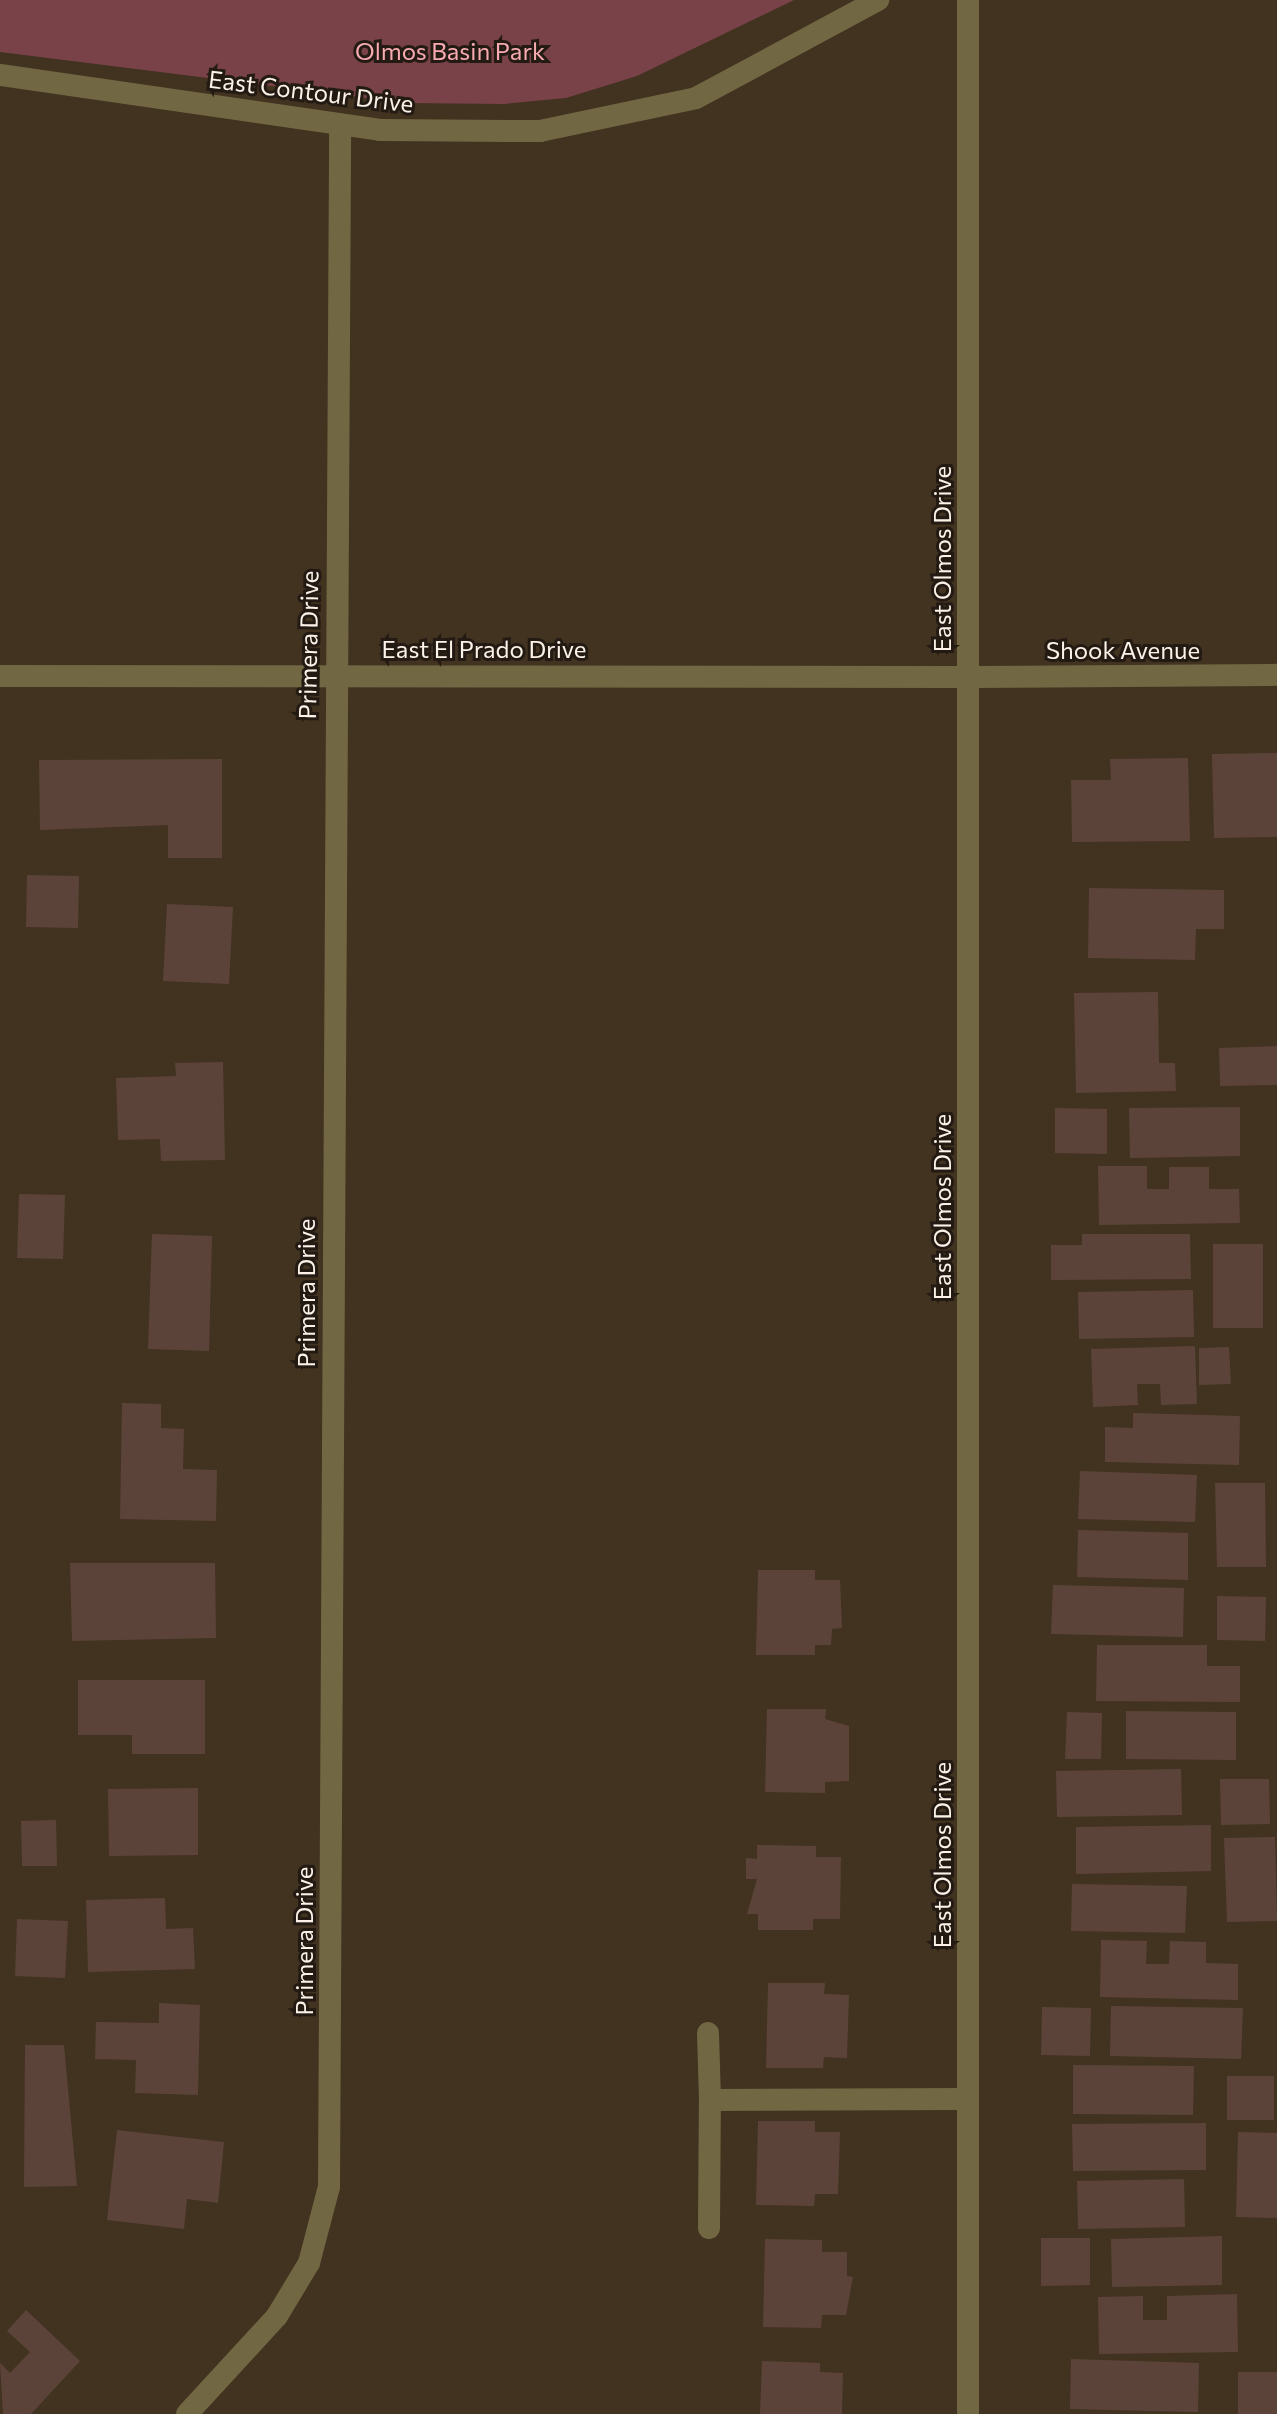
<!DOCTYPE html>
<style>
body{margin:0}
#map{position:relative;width:1277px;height:2414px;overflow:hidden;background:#423220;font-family:Commissioner,sans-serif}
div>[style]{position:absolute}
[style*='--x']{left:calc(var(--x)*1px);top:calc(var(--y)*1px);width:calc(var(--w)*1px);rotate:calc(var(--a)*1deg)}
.green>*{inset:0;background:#784248}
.building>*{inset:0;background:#5c433a}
.service>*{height:22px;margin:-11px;padding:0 11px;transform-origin:11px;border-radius:11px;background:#716843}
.minor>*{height:22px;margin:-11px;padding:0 11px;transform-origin:11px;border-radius:11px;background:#716843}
.tertiary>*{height:22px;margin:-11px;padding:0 11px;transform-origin:11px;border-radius:11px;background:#716843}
span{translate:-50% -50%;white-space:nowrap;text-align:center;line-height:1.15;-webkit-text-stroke:6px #231b13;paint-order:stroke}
.park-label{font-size:24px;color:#f8aab1}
.street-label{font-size:24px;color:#fcf2e7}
</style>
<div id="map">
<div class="green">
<div style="clip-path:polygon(0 0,794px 0,637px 76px,566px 98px,504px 104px,407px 103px,0 52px)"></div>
</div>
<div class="building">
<div style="clip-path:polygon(1277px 753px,1277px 837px,1214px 838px,1212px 754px)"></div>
<div style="clip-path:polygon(1188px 758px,1190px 841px,1072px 842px,1071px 780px,1111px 780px,1110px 759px)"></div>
<div style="clip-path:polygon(222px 759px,222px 858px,168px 858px,168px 825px,40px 830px,39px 760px)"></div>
<div style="clip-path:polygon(27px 875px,79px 876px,78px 928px,26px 927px)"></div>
<div style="clip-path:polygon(1089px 888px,1224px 890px,1224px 929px,1196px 929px,1195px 960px,1088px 958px)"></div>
<div style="clip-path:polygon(167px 904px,233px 907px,229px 984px,163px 981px)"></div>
<div style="clip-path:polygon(1158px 992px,1159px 1063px,1175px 1063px,1176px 1091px,1076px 1093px,1074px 993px)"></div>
<div style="clip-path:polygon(1277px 1046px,1277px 1085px,1220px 1086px,1219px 1048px)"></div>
<div style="clip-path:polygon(223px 1062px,225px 1160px,161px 1161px,160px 1139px,118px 1140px,116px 1078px,176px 1076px,175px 1063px)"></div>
<div style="clip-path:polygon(1240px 1107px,1240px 1156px,1130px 1158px,1129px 1108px)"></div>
<div style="clip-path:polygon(1055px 1108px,1107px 1109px,1107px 1154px,1055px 1153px)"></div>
<div style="clip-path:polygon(1098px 1166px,1147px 1166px,1147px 1189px,1169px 1189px,1169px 1167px,1209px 1167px,1209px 1189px,1239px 1189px,1240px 1223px,1099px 1225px)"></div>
<div style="clip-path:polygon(19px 1194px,65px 1195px,63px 1259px,17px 1258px)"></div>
<div style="clip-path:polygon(152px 1234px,212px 1236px,209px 1351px,148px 1349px)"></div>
<div style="clip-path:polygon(1082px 1234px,1190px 1234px,1191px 1279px,1051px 1280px,1051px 1245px,1082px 1245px)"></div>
<div style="clip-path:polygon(1213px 1244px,1263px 1244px,1263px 1328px,1213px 1328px)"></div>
<div style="clip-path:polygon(1193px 1290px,1194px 1337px,1079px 1339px,1078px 1292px)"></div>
<div style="clip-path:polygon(1195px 1346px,1197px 1404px,1161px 1405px,1160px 1384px,1137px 1384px,1138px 1405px,1093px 1407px,1091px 1349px)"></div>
<div style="clip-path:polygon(1229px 1347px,1231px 1384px,1199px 1385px,1199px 1348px)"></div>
<div style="clip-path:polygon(122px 1403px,161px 1404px,161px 1428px,184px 1429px,183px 1469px,217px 1470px,216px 1521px,120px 1519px)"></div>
<div style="clip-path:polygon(1133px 1413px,1240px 1416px,1239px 1465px,1105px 1462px,1105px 1427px,1133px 1428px)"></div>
<div style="clip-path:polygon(1080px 1471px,1197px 1475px,1195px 1522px,1078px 1519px)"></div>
<div style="clip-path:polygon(1215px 1483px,1265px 1483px,1266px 1567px,1217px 1567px)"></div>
<div style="clip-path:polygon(1078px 1530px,1188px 1533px,1188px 1580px,1077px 1577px)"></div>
<div style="clip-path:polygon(70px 1563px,215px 1563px,216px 1638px,72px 1641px)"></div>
<div style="clip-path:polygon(758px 1570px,815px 1570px,815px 1580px,840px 1580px,842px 1628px,832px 1629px,831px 1645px,815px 1645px,815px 1655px,756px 1655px)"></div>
<div style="clip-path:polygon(1053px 1585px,1184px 1588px,1183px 1637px,1051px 1634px)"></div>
<div style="clip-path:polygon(1217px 1596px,1266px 1597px,1265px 1641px,1217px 1640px)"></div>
<div style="clip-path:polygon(1097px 1645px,1207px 1645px,1207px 1666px,1240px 1666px,1240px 1702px,1096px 1701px)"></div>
<div style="clip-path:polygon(78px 1680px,205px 1680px,205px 1754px,132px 1754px,132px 1735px,78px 1735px)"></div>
<div style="clip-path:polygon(767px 1709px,826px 1709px,825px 1719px,849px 1726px,849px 1781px,825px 1782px,825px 1793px,765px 1792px)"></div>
<div style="clip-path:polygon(1126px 1711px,1236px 1712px,1236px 1760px,1126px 1759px)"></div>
<div style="clip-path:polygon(1067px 1712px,1102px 1713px,1101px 1759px,1065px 1759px)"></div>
<div style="clip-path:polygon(1181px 1769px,1182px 1815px,1057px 1817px,1056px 1771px)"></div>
<div style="clip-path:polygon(1220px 1779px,1269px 1779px,1270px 1824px,1221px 1825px)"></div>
<div style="clip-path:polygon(198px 1788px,198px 1855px,109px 1856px,108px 1789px)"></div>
<div style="clip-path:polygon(56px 1820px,57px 1866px,22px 1866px,21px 1821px)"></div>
<div style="clip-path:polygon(1211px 1825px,1211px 1871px,1076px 1874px,1076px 1827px)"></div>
<div style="clip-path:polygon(1275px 1837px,1277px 1921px,1227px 1922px,1224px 1838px)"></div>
<div style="clip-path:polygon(757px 1845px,816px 1846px,816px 1857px,841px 1857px,840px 1919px,813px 1919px,813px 1930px,758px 1930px,758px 1914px,747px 1914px,757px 1879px,746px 1879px,746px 1858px,757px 1859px)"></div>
<div style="clip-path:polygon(1072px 1884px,1187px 1886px,1185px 1933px,1071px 1931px)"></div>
<div style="clip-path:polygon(165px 1898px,166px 1929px,193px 1928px,195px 1969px,88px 1972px,86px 1900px)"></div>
<div style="clip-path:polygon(17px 1919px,68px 1921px,65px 1978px,15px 1976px)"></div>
<div style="clip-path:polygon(1101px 1940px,1147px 1941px,1146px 1964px,1169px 1964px,1170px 1941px,1206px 1942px,1206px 1963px,1238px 1964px,1238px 2000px,1100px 1997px)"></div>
<div style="clip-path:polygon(768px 1983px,825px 1983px,824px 1994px,849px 1995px,847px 2058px,824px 2057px,823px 2068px,766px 2068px)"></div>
<div style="clip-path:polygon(159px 2003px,200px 2005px,198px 2095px,135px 2093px,136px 2060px,95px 2059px,96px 2022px,159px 2023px)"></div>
<div style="clip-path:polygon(1111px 2006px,1243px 2008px,1241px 2059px,1110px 2056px)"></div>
<div style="clip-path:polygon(1042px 2007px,1091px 2008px,1090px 2056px,1041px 2055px)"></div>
<div style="clip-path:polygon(25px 2045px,64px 2045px,77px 2186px,24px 2187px)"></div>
<div style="clip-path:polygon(1073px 2065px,1194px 2066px,1193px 2115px,1073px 2114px)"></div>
<div style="clip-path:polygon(1227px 2076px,1274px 2076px,1274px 2120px,1227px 2120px)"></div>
<div style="clip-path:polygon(758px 2121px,815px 2121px,815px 2132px,840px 2132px,838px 2194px,815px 2194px,814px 2206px,756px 2205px)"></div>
<div style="clip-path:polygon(1206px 2123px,1206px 2170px,1073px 2171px,1072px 2124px)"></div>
<div style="clip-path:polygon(117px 2130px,224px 2142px,218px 2203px,187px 2199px,184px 2229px,107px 2220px)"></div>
<div style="clip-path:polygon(1238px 2132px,1277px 2133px,1277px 2218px,1236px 2217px)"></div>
<div style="clip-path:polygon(1184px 2179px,1185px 2227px,1078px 2229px,1077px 2181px)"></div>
<div style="clip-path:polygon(1222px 2236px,1222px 2285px,1112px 2287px,1111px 2239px)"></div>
<div style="clip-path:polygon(1041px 2238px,1090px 2238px,1090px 2285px,1041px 2286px)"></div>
<div style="clip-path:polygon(765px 2239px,822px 2240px,822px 2252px,847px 2252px,847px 2276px,853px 2277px,846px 2315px,822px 2315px,821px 2328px,763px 2327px)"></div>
<div style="clip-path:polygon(1237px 2294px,1238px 2352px,1099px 2354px,1098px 2297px,1143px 2296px,1143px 2320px,1167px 2320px,1167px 2296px)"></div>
<div style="clip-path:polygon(26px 2310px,80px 2361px,31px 2414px,3px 2414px,0 2363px,10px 2373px,30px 2352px,7px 2331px)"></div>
<div style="clip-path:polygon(1071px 2359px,1199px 2363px,1198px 2412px,1070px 2409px)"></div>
<div style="clip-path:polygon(762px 2361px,820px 2363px,820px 2372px,843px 2373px,842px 2414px,760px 2414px)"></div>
<div style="clip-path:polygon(1238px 2372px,1277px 2372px,1277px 2414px,1238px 2414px)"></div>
</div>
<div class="service">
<div style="--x:708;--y:2033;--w:67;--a:88.3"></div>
<div style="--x:710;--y:2100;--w:258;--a:-0.2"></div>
<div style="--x:709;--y:2228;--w:128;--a:-89.6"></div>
</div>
<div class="minor">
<div style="--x:0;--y:75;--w:384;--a:8.2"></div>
<div style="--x:380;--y:130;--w:160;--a:0.4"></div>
<div style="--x:540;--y:131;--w:159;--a:-11.9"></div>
<div style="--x:696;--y:98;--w:207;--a:-28.3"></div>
<div style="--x:0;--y:676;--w:968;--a:0.06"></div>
<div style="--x:187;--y:2414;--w:133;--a:-47.4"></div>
<div style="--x:277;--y:2316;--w:62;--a:-58.9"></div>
<div style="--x:309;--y:2263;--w:79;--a:-75.3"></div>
<div style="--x:329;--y:2187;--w:2062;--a:-89.69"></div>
</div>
<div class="tertiary">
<div style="--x:968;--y:677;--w:309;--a:-0.4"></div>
<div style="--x:968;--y:2414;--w:2414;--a:-90"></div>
</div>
<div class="park-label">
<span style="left:450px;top:51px">Olmos Basin Park</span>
</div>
<div class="street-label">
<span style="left:311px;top:91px;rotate:7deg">East Contour Drive</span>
<span style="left:942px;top:559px;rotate:-90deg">East Olmos Drive</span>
<span style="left:308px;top:645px;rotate:-89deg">Primera Drive</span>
<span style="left:484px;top:649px">East El Prado Drive</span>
<span style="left:1123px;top:650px">Shook Avenue</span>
<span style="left:942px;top:1207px;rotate:-90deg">East Olmos Drive</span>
<span style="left:306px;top:1293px;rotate:-90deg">Primera Drive</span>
<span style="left:942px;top:1855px;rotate:-90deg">East Olmos Drive</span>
<span style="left:304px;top:1941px;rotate:-90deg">Primera Drive</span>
</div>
</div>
